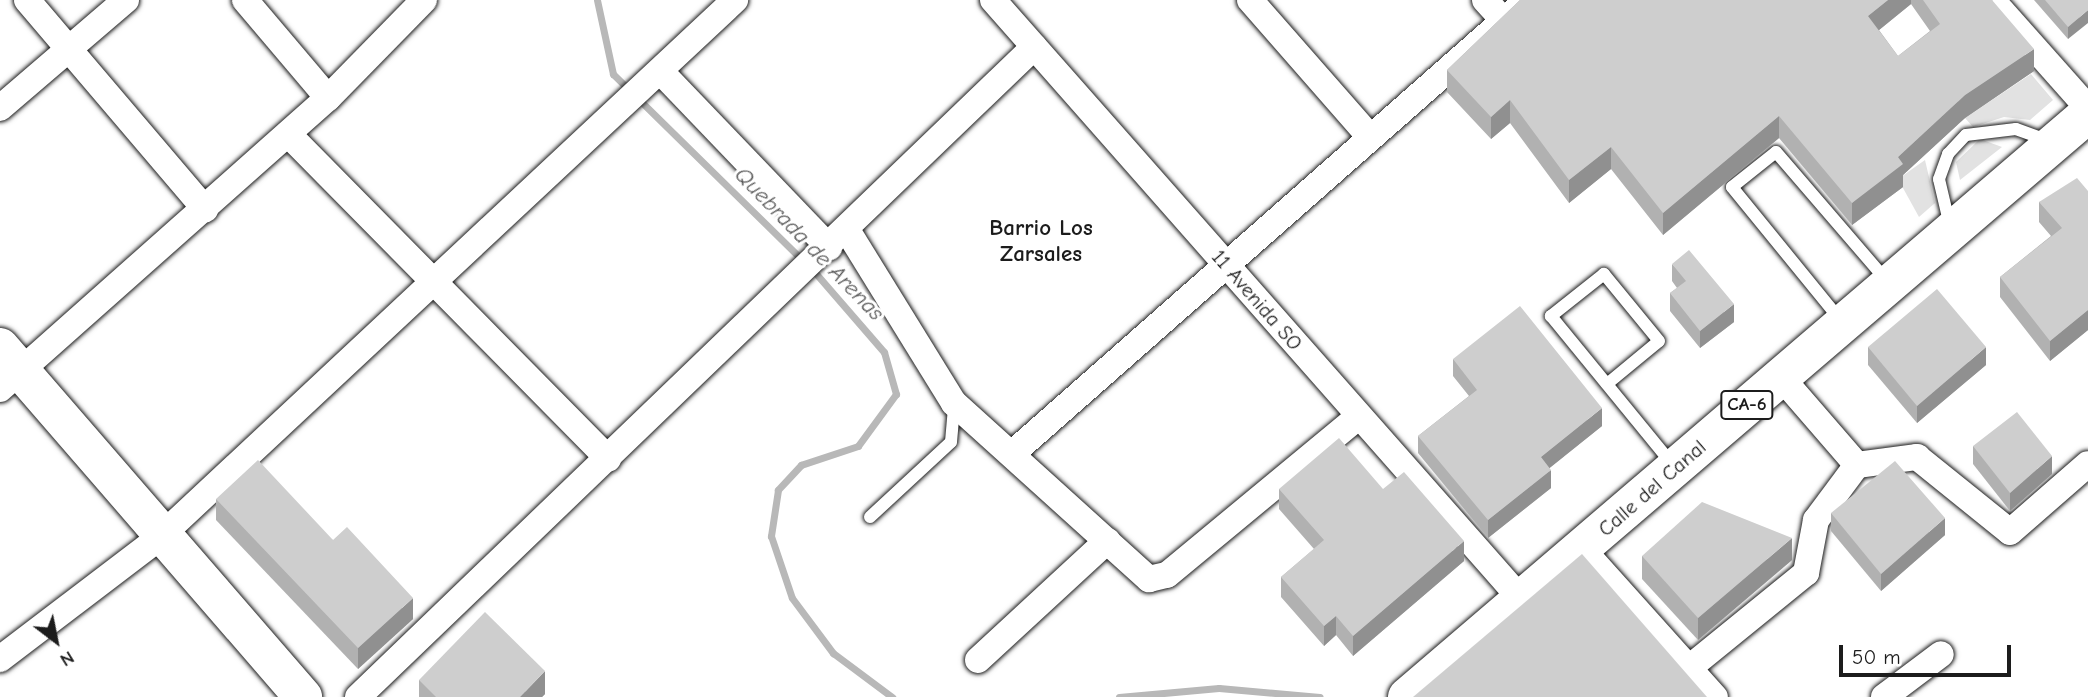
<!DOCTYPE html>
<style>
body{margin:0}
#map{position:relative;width:2088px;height:697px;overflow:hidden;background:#fff;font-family:"Comic Neue",sans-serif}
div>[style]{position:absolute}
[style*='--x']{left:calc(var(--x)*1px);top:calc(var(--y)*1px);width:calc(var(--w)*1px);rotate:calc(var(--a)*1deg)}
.green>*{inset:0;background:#e2e2e2}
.stream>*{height:7px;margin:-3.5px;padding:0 3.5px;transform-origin:3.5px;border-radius:3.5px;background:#b8b8b8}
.roads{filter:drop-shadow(0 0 2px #1c1c1c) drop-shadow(0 0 2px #1c1c1c)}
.lane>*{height:12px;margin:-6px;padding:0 6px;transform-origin:6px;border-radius:6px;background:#fff}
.street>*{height:26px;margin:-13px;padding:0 13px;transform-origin:13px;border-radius:13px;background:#fff}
.highway>*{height:38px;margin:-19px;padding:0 19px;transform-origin:19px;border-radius:19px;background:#fff}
.wall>*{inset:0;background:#b1b1b1}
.shaded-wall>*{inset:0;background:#909090}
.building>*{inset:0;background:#cecece}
span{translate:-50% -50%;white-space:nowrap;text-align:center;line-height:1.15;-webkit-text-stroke:6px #fff;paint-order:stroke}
.shield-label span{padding:2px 5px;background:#fff;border:2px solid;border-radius:5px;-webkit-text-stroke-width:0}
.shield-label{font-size:19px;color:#1c1c1c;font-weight:700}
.street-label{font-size:21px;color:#1c1c1c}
.neighbourhood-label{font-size:23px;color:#1c1c1c;font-weight:700}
.water-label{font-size:23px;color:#5a5a5a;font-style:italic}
.north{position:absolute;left:21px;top:606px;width:70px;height:70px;-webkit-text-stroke:5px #fff;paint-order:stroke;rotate:148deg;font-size:19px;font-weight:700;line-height:28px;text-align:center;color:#1c1c1c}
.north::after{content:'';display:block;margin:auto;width:24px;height:32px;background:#1c1c1c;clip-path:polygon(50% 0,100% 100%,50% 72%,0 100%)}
.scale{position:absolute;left:1839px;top:645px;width:172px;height:32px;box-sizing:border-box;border:4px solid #1c1c1c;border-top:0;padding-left:9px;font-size:21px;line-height:24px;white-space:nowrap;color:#1c1c1c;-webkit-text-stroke:5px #fff;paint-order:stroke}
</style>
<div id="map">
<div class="green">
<div style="clip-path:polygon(2031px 74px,2053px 100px,2030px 120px,2004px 117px,1973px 127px,1965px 118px)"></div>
<div style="clip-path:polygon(1980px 139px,2002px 147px,1960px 180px,1956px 162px)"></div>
<div style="clip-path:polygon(1925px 160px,1935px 203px,1919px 217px,1898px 179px)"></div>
</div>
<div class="stream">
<div style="--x:597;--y:0;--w:76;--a:77.8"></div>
<div style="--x:613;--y:74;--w:267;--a:44.5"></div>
<div style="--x:812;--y:269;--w:110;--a:49.1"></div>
<div style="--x:884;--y:352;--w:44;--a:74.1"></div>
<div style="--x:896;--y:394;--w:64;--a:126.2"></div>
<div style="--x:858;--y:446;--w:60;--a:161.6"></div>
<div style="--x:801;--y:465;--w:34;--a:133"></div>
<div style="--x:778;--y:490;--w:47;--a:98.7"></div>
<div style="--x:771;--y:536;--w:65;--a:71.3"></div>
<div style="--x:792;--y:598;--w:69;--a:53.3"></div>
<div style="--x:833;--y:653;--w:74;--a:36.7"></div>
<div style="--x:1119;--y:697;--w:100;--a:-5.1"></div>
<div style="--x:1219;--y:688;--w:101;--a:5.1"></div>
</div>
<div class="roads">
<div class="lane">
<div style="--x:1950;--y:226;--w:48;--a:-103.2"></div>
<div style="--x:1939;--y:179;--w:27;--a:-70"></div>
<div style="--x:1948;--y:154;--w:26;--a:-47"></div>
<div style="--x:1966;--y:135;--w:50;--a:-6.8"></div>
<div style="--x:2016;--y:129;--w:35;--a:20"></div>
<div style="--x:1842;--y:322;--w:174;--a:-129.2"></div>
<div style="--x:1732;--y:187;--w:56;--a:-38.5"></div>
<div style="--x:1776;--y:152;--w:172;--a:49.3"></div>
<div style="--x:1607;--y:384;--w:67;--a:-39.6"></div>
<div style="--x:1659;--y:341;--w:87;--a:-129.4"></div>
<div style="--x:1604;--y:274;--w:68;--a:141.6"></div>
<div style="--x:1551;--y:316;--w:193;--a:50.7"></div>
<div style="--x:870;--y:517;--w:110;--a:-42.8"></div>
<div style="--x:951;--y:442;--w:35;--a:-85"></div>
</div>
<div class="street">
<div style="--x:27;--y:0;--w:275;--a:49.6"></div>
<div style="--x:245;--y:0;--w:128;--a:49.7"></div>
<div style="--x:993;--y:0;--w:798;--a:48.6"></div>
<div style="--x:1250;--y:0;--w:181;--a:48.8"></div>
<div style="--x:1485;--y:0;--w:27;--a:48"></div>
<div style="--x:1992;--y:0;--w:144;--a:48.4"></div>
<div style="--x:661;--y:72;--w:243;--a:46.2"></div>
<div style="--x:0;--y:108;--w:166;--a:-40.6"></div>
<div style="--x:288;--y:134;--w:456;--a:45.4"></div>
<div style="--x:847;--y:230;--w:203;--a:58.3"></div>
<div style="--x:954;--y:403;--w:263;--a:42.1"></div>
<div style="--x:1149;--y:579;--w:18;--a:-13"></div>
<div style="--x:1167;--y:575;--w:249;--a:-39.6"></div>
<div style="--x:1780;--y:376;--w:118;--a:49.1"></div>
<div style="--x:1857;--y:465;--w:61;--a:-7.6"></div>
<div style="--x:1917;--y:457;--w:119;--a:38.9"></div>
<div style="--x:2010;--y:532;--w:103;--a:-41.1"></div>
<div style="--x:0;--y:389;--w:438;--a:-41.6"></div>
<div style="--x:328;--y:98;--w:137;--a:-45.6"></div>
<div style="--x:1014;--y:452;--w:684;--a:-41.38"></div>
<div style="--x:1582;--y:549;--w:199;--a:48.1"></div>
<div style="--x:0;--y:659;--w:201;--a:-37.3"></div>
<div style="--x:160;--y:537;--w:787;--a:-43.04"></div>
<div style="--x:978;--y:660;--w:176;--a:-42.7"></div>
<div style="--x:1689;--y:668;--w:151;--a:-39.1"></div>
<div style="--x:1806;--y:573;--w:54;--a:-79.3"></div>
<div style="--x:1816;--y:520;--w:69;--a:-53.3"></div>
<div style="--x:358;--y:697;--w:938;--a:-43.88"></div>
<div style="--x:1884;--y:697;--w:71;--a:-37"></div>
</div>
<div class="highway">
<div style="--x:0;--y:347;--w:463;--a:49.1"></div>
<div style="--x:1407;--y:697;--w:896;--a:-40.57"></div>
</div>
</div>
<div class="wall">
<div style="clip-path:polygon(evenodd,1520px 0,1992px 0,2034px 71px,1965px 118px,1903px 175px,1903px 187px,1852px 225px,1779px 138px,1663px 235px,1611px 169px,1569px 203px,1510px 123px,1491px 139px,1447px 92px,1447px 70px,1520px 0,1911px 4px,1930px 31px,1898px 56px,1879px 30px,1911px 4px)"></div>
<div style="clip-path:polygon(2034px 0,2088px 0,2068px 39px)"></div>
<div style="clip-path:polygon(2088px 191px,2088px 330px,2050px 361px,2000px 297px,2000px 277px,2051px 236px,2039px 222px,2039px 202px)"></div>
<div style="clip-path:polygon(1672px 264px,1734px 322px,1700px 348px,1670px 311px,1670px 293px,1677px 288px,1672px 281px)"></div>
<div style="clip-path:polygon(1868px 347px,1986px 365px,1917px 423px,1868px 365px)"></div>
<div style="clip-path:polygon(1453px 359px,1602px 426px,1549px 468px,1551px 488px,1488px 538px,1418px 453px,1418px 436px,1469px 396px,1453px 376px)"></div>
<div style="clip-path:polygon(1973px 446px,2052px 474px,2010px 511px,1973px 464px)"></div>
<div style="clip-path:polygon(1279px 489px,1383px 489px,1464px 561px,1353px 656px,1336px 635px,1324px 646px,1281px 597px,1281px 577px,1314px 549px,1279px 509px)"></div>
<div style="clip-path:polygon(216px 499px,333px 540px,413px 619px,358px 669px,216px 520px)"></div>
<div style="clip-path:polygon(1831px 513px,1945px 535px,1881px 591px,1831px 531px)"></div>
<div style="clip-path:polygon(1642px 556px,1792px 560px,1698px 640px,1642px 579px)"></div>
<div style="clip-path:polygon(419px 680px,545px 694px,542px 697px,419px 697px)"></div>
</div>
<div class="shaded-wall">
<div style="clip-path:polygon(1888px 0,1911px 0,1911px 4px,1868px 39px,1868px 16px)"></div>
<div style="clip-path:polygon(2088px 10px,2088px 23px,2068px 39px,2068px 27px)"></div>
<div style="clip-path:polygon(2034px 49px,2034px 71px,1965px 118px,1903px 175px,1903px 187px,1852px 225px,1852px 203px,1898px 157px,1965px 95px)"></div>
<div style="clip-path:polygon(1510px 100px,1510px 123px,1491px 139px,1491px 117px)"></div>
<div style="clip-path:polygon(1779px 116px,1779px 138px,1663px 235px,1663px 213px)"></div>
<div style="clip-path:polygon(1611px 147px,1611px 169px,1569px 203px,1569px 180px)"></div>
<div style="clip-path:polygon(1734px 304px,1734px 322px,1700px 348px,1700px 331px)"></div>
<div style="clip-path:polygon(2088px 310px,2088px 330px,2050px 361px,2050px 341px)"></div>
<div style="clip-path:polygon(1986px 347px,1986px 365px,1917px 423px,1917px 406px)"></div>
<div style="clip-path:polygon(1602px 408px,1602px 426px,1541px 475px,1541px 457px)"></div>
<div style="clip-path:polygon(2052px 456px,2052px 474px,2010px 511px,2010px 493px)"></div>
<div style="clip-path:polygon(1551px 470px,1551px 488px,1488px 538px,1488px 520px)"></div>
<div style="clip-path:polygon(1945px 518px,1945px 535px,1881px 591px,1881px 574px)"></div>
<div style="clip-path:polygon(1792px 538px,1792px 560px,1698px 640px,1698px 618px)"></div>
<div style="clip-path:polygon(1464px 541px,1464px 561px,1353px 656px,1353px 636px)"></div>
<div style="clip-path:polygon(413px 598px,413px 619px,358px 669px,358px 648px)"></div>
<div style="clip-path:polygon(1336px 616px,1336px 635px,1324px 646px,1324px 626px)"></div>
<div style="clip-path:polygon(545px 671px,545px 694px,542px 697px,520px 697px)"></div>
</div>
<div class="building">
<div style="clip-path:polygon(1520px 0,1888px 0,1868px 16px,1898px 56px,1940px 24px,1923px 0,1992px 0,2034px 49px,1965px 95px,1898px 157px,1903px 164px,1852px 203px,1779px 116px,1663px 213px,1611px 147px,1569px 180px,1510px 100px,1491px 117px,1447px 70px)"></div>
<div style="clip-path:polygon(2045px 0,2088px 0,2088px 10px,2068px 27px)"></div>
<div style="clip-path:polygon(2077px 178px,2088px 191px,2088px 310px,2050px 341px,2000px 277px,2062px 228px,2039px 202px)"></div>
<div style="clip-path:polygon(1689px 250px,1734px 304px,1700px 331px,1670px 293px,1686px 281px,1672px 264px)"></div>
<div style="clip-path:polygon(1937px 289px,1986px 347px,1917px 406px,1868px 347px)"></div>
<div style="clip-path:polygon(1520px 306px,1602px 408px,1541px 457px,1551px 470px,1488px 520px,1418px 436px,1477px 390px,1453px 359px)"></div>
<div style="clip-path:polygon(2017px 412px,2052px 456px,2010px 493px,1973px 446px)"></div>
<div style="clip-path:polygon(1339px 438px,1383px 489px,1404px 472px,1464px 541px,1353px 636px,1336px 616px,1324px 626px,1281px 577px,1324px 540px,1279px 489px)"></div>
<div style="clip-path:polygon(258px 460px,333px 540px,347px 527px,413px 598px,358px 648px,216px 499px)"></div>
<div style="clip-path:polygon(1895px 461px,1945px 518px,1881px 574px,1831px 513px)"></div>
<div style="clip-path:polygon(1702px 502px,1792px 538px,1698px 618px,1642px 556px)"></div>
<div style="clip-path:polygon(1582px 554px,1707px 697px,1413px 697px)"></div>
<div style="clip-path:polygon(485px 612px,545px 671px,520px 697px,436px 697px,419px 680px)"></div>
</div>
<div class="shield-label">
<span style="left:1747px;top:405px">CA-6</span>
</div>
<div class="street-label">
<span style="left:1257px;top:300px;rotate:49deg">11 Avenida SO</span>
<span style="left:1652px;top:488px;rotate:-41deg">Calle del Canal</span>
</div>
<div class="neighbourhood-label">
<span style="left:1041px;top:241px">Barrio Los<br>Zarsales</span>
</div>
<div class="water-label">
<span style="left:809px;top:244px;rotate:46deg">Quebrada de Arenas</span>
</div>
<div class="north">N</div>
<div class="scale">50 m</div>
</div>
